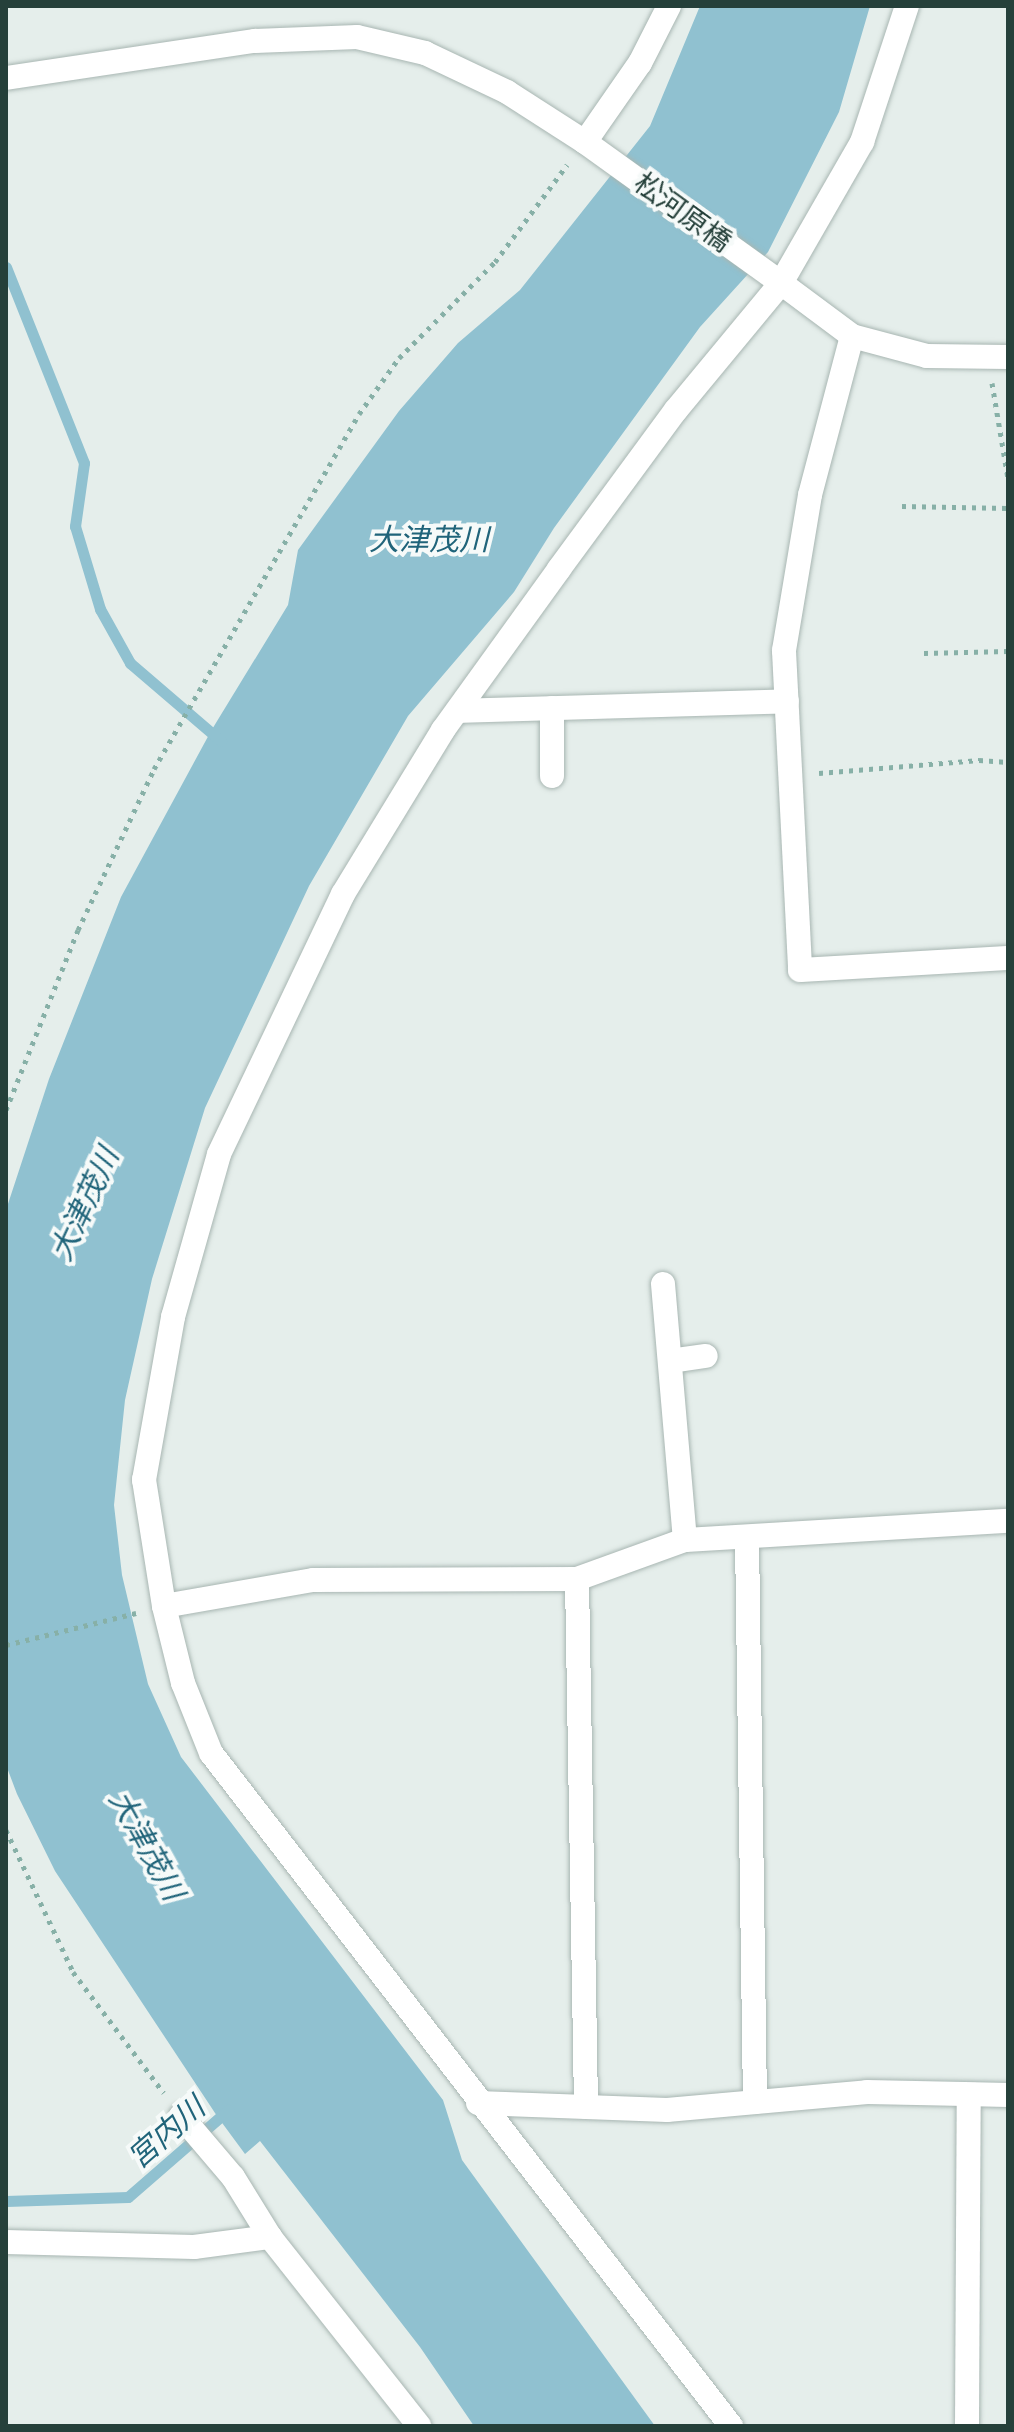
<!DOCTYPE html>
<meta charset="utf-8">
<style>
body{margin:0}
#map{position:relative;width:1014px;height:2432px;overflow:hidden;background:#e5eeeb;font-family:"Asap Condensed","Noto Sans JP",sans-serif}
div>[style]{position:absolute}
[style*='--x']{left:calc(var(--x)*1px);top:calc(var(--y)*1px);width:calc(var(--w)*1px);rotate:calc(var(--a)*1deg)}
.water>*{inset:0;background:#90c1d0}
.stream>*{height:11px;margin:-5.5px;padding:0 5.5px;transform-origin:5.5px;border-radius:5.5px;background:#90c1d0}
.path>*{height:5px;margin-top:-2.5px;transform-origin:0;background:repeating-linear-gradient(90deg,#87b0a7 0 4px,transparent 0 10px)}
.roads{filter:drop-shadow(0 0 2px #a8b6b2) drop-shadow(0 0 2px #a8b6b2)}
.street>*{height:24px;margin:-12px;padding:0 12px;transform-origin:12px;border-radius:12px;background:#fff}
.secondary>*{height:24px;margin:-12px;padding:0 12px;transform-origin:12px;border-radius:12px;background:#fff}
span{translate:-50% -50%;white-space:nowrap;text-align:center;line-height:1.15;-webkit-text-stroke:8px #f6faf9;paint-order:stroke}
.street-label{font-size:28px;color:#25403a}
.water-label{font-size:30px;color:#20647a;font-style:italic}
.frame{position:absolute;inset:0;border:8px solid #25403a;pointer-events:none}
</style>
<div id="map">
<div class="water">
<div style="clip-path:polygon(700px 6px,870px 6px,839px 112px,768px 252px,700px 327px,554px 528px,514px 592px,408px 716px,309px 886px,205px 1108px,152px 1279px,125px 1400px,114px 1505px,122px 1575px,148px 1684px,181px 1757px,443px 2100px,462px 2160px,655px 2426px,474px 2426px,420px 2347px,260px 2141px,245px 2154px,217px 2116px,55px 1871px,17px 1794px,6px 1765px,6px 1210px,49px 1079px,121px 897px,211px 731px,288px 605px,298px 550px,399px 411px,458px 343px,520px 290px,650px 126px)"></div>
</div>
<div class="stream">
<div style="--x:6;--y:267;--w:211;--a:68.3"></div>
<div style="--x:84;--y:463;--w:64;--a:98.1"></div>
<div style="--x:75;--y:526;--w:87;--a:73.2"></div>
<div style="--x:100;--y:609;--w:62;--a:60.9"></div>
<div style="--x:130;--y:663;--w:120;--a:40.6"></div>
<div style="--x:6;--y:2201;--w:122;--a:-1.9"></div>
<div style="--x:128;--y:2197;--w:133;--a:-41"></div>
</div>
<div class="path">
<div style="--x:992;--y:383;--w:97;--a:80.5"></div>
<div style="--x:902;--y:506;--w:106;--a:1.1"></div>
<div style="--x:924;--y:653;--w:84;--a:-1.4"></div>
<div style="--x:819;--y:773;--w:161;--a:-4.6"></div>
<div style="--x:979;--y:760;--w:29;--a:4"></div>
<div style="--x:6;--y:1110;--w:194;--a:-68.2"></div>
<div style="--x:78;--y:930;--w:178;--a:-64.7"></div>
<div style="--x:154;--y:769;--w:410;--a:-60"></div>
<div style="--x:359;--y:414;--w:69;--a:-54.5"></div>
<div style="--x:399;--y:358;--w:136;--a:-45"></div>
<div style="--x:495;--y:262;--w:121;--a:-53.4"></div>
<div style="--x:6;--y:1645;--w:134;--a:-13.8"></div>
<div style="--x:6;--y:1830;--w:157;--a:64.7"></div>
<div style="--x:73;--y:1972;--w:151;--a:53.1"></div>
</div>
<div class="roads">
<div class="street">
<div style="--x:585;--y:142;--w:96;--a:-55.2"></div>
<div style="--x:640;--y:63;--w:64;--a:-63"></div>
<div style="--x:781;--y:283;--w:89;--a:36.7"></div>
<div style="--x:852;--y:336;--w:78;--a:14.9"></div>
<div style="--x:927;--y:356;--w:81;--a:0.7"></div>
<div style="--x:852;--y:336;--w:164;--a:104.8"></div>
<div style="--x:810;--y:495;--w:158;--a:99.5"></div>
<div style="--x:784;--y:651;--w:319;--a:87.1"></div>
<div style="--x:800;--y:970;--w:208;--a:-3.3"></div>
<div style="--x:552;--y:708;--w:68;--a:90"></div>
<div style="--x:458;--y:711;--w:329;--a:-1.7"></div>
<div style="--x:663;--y:1284;--w:257;--a:85.1"></div>
<div style="--x:670;--y:1361;--w:36;--a:-8"></div>
<div style="--x:747;--y:1538;--w:564;--a:89.19"></div>
<div style="--x:577;--y:1579;--w:528;--a:89.02"></div>
<div style="--x:164;--y:1606;--w:151;--a:-9.9"></div>
<div style="--x:313;--y:1580;--w:264;--a:-0.2"></div>
<div style="--x:577;--y:1579;--w:115;--a:-19.9"></div>
<div style="--x:685;--y:1540;--w:324;--a:-3.4"></div>
<div style="--x:478;--y:2103;--w:189;--a:2.1"></div>
<div style="--x:667;--y:2110;--w:201;--a:-5.1"></div>
<div style="--x:867;--y:2092;--w:141;--a:1.2"></div>
<div style="--x:181;--y:2116;--w:80;--a:49.6"></div>
<div style="--x:233;--y:2177;--w:70;--a:58.3"></div>
<div style="--x:270;--y:2237;--w:241;--a:51.7"></div>
<div style="--x:6;--y:2242;--w:188;--a:1.5"></div>
<div style="--x:194;--y:2247;--w:77;--a:-7.5"></div>
<div style="--x:731;--y:2426;--w:850;--a:-127.69"></div>
<div style="--x:211;--y:1753;--w:75;--a:-111.8"></div>
<div style="--x:183;--y:1683;--w:79;--a:-103.9"></div>
<div style="--x:164;--y:1606;--w:128;--a:-99"></div>
<div style="--x:144;--y:1480;--w:166;--a:-79.9"></div>
<div style="--x:173;--y:1317;--w:169;--a:-74.2"></div>
<div style="--x:219;--y:1154;--w:288;--a:-64.5"></div>
<div style="--x:343;--y:894;--w:192;--a:-58.6"></div>
<div style="--x:443;--y:730;--w:198;--a:-54.2"></div>
<div style="--x:559;--y:569;--w:197;--a:-53.7"></div>
<div style="--x:676;--y:410;--w:165;--a:-50.4"></div>
<div style="--x:781;--y:283;--w:163;--a:-60.1"></div>
<div style="--x:862;--y:142;--w:143;--a:-71.7"></div>
<div style="--x:967;--y:2426;--w:329;--a:-89.7"></div>
</div>
<div class="secondary">
<div style="--x:6;--y:78;--w:252;--a:-8.5"></div>
<div style="--x:255;--y:41;--w:102;--a:-2.2"></div>
<div style="--x:357;--y:37;--w:70;--a:13.2"></div>
<div style="--x:425;--y:53;--w:91;--a:25.4"></div>
<div style="--x:507;--y:92;--w:93;--a:32.7"></div>
<div style="--x:585;--y:142;--w:241;--a:35.7"></div>
</div>
</div>
<div class="street-label">
<span style="left:683px;top:212px;rotate:36deg">松河原橋</span>
</div>
<div class="water-label">
<span style="left:429px;top:539px">大津茂川</span>
<span style="left:84px;top:1204px;rotate:-65deg">大津茂川</span>
<span style="left:147px;top:1845px;rotate:61deg">大津茂川</span>
<span style="left:166px;top:2132px;rotate:-41deg">宮内川</span>
</div>
<div class="frame"></div>
</div>
